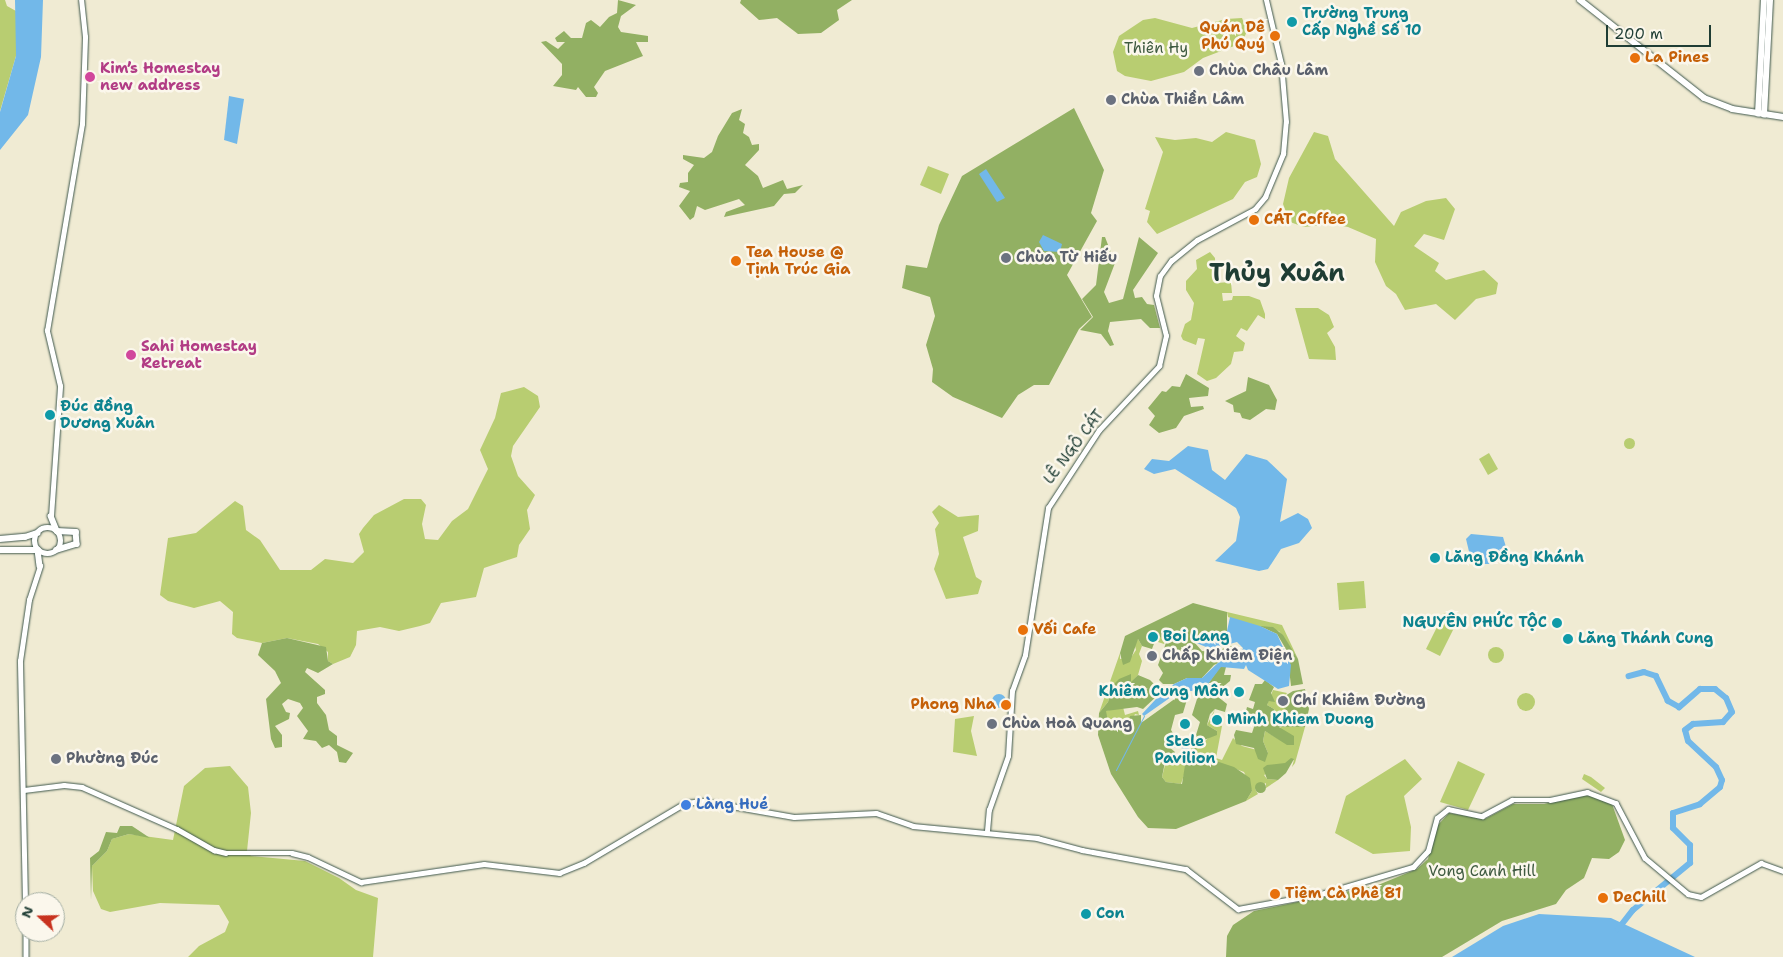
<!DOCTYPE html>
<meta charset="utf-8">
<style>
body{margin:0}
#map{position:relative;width:1783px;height:957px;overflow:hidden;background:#f0ebd3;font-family:"Shantell Sans",sans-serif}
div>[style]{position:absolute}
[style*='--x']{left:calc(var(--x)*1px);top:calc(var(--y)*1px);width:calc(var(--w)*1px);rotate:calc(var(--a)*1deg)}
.green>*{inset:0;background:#b8cd71}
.round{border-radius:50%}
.forest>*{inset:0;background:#92b063}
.water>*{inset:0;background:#72b8e9}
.stream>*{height:1px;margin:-0.5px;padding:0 0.5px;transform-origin:0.5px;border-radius:0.5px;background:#72b8e9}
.river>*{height:6px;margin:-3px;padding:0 3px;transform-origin:3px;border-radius:3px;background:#72b8e9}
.roads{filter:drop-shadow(0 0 1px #3e574c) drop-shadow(0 0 1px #3e574c)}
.minor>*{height:4.5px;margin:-2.25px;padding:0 2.25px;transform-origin:2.25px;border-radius:2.25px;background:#fff}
.major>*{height:5.5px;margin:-2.75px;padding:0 2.75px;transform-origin:2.75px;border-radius:2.75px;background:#fff}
.major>.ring{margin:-2.75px;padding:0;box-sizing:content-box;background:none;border:5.5px solid #fff;border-radius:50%}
.highway>*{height:6px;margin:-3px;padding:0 3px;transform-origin:3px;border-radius:3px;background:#fff}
.dots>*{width:14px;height:14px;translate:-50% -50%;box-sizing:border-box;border:2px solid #fbf7ec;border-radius:50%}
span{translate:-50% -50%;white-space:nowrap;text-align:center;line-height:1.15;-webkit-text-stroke:5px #fbf7ec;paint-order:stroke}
.culture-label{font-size:15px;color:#0d838f;font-weight:700}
.left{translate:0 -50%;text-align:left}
.right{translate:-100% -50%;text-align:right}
.food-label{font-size:15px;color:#c56008;font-weight:700}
.park-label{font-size:15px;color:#3e5a40}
.hotel-label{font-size:15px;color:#b23c85;font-weight:700}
.worship-label{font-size:15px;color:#5b616d;font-weight:700}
.street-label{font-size:15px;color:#1f3d34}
.shop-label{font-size:15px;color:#366cbe;font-weight:700}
.town-label{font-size:25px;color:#1f3d34;font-weight:700}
.north{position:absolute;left:15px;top:892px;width:50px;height:50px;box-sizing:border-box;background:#fbf7ec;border:1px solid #a3ada2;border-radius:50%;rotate:291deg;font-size:14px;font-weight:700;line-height:20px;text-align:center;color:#1f3d34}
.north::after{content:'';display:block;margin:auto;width:18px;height:22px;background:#c8321e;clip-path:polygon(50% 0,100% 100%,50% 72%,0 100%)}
.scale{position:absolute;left:1606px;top:25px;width:105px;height:22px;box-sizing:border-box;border:2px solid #1f3d34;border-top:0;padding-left:6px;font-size:15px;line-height:18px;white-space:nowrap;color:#1f3d34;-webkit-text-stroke:4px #fbf7ec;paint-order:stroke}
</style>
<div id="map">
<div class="green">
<div style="clip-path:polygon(0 0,5px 0,7px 6px,16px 11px,16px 56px,0 111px)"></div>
<div style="clip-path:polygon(1155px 18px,1192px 28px,1226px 19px,1242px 18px,1247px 31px,1242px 43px,1203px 58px,1184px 72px,1151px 81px,1125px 76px,1117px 71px,1113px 52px,1119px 36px,1143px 20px)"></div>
<div style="clip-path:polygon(1226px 132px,1255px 140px,1261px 164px,1257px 177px,1245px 182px,1233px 199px,1157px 234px,1147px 222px,1150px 211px,1145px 209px,1163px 152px,1155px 137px,1175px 140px,1196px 138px,1212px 142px)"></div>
<div style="clip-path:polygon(1314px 132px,1328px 136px,1335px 159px,1394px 226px,1401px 212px,1426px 201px,1446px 198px,1455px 209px,1444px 240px,1424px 234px,1414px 246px,1439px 263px,1435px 271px,1446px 280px,1484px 270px,1498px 283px,1496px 294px,1476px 299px,1455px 320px,1436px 304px,1405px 310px,1396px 294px,1386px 286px,1375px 262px,1376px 239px,1348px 227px,1332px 224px,1304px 227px,1290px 222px,1283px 204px,1289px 178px)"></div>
<div style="clip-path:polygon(928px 166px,949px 174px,941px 194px,920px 185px)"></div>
<div style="clip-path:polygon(1210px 252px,1215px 258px,1216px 283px,1231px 282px,1232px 293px,1222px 293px,1223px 301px,1232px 300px,1233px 296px,1249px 296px,1260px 300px,1265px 314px,1265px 319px,1258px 315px,1247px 331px,1241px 328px,1236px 336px,1245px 343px,1243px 351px,1234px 352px,1231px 364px,1216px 378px,1207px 381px,1197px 374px,1205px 339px,1198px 338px,1196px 345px,1183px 340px,1181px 336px,1185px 324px,1191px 320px,1194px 303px,1186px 290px,1186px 281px,1197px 269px,1196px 260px)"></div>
<div style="clip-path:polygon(1295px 308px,1318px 308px,1329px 315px,1334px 327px,1327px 333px,1335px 347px,1336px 360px,1309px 359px)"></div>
<div style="clip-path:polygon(524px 387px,538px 396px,540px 407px,513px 446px,511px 456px,518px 476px,535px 495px,527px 510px,530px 529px,519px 545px,517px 557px,484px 568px,476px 597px,441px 603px,430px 623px,420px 626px,399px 631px,380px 627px,357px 631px,356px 645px,350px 657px,333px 664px,328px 661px,328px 652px,318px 644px,287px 638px,262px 643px,237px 638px,232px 634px,233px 612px,220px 601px,194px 608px,168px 601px,160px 595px,168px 538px,196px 533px,235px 501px,243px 506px,246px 530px,260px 540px,280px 570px,311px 570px,325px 559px,353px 563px,364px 552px,359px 534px,363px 528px,374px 515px,404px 499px,421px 499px,426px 505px,422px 524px,425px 539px,438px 540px,452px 521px,468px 509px,488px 469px,480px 450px,495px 418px,501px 393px)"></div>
<div class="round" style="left:1623.5px;top:437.5px;width:11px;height:11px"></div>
<div style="clip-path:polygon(1489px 453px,1498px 469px,1488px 475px,1479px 459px)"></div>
<div style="clip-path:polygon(939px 505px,958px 517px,979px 515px,978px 531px,963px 537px,976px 577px,982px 581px,978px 594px,946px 599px,934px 569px,939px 554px,935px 529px,939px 523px,932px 512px)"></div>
<div style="clip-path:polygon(1364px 581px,1366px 608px,1339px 610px,1337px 583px)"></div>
<div style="clip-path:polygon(1227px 612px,1282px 625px,1298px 659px,1279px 631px,1244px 623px,1228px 617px)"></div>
<div style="clip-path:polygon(1444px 613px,1458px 620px,1440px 656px,1426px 649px)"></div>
<div style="clip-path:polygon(1151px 633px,1166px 638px,1164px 644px,1149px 639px)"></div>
<div style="clip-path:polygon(1138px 639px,1142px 646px,1139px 654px,1142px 661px,1138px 675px,1131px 683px,1131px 675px,1113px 685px,1108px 702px,1099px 713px,1120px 653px,1120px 659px,1132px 656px,1136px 650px,1134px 642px)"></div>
<div class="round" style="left:1488px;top:647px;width:16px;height:16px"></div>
<div style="clip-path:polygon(1273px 690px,1287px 693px,1285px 696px,1289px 712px,1280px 721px,1274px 709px,1267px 705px)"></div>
<div class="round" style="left:1517px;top:693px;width:18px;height:18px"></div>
<div style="clip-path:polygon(1123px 707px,1125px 715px,1138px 711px,1139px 715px,1135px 714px,1125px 737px,1117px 728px,1109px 727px,1105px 711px)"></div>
<div style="clip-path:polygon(1215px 709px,1210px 724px,1222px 726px,1216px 758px,1222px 760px,1233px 738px,1242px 746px,1268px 753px,1263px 741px,1265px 731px,1284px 742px,1294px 738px,1280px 729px,1281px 725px,1305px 727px,1295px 763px,1292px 767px,1294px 760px,1264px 775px,1267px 779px,1278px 780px,1266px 788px,1266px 783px,1255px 789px,1258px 794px,1246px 801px,1252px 791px,1244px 772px,1198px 755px,1195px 742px,1192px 741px,1193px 748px,1181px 784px,1166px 782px,1162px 777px,1167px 757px,1182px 761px,1184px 754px,1191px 751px,1192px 745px,1188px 741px,1196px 735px,1200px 742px,1206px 740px,1217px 731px,1207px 725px)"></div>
<div style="clip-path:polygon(974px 716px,971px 731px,977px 756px,953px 752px,955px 719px)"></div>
<div style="clip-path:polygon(1405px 759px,1422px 779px,1404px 796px,1411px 827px,1410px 851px,1373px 854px,1335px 833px,1346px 796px)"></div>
<div style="clip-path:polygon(1458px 761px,1485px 774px,1468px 810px,1440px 802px)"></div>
<div style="clip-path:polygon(230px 766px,248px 787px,251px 813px,247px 851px,251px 856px,305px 861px,339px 878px,356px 890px,378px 898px,373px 957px,188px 957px,199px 946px,225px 932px,229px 922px,219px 905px,160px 903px,110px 912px,101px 909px,93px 891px,92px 866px,107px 851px,112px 839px,129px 834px,173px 840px,184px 786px,205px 768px)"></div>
<div style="clip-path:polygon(1584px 774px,1591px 777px,1605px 788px,1601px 792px,1582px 779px)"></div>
</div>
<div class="forest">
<div style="clip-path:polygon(618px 0,636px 5px,621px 16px,618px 27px,621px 32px,648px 36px,648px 42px,636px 42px,643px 56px,605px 71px,594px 87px,598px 93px,596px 97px,586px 97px,578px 87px,576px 90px,553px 86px,562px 75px,562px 64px,541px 42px,546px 41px,558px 49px,565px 42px,557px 42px,555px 38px,564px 31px,571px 38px,582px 38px,586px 23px,591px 20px,600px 27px,609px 17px,617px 13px)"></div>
<div style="clip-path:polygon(741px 0,852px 0,837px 10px,839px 20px,821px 33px,798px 34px,777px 18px,759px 20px,740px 3px)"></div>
<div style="clip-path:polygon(1074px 108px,1104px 170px,1091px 213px,1097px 221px,1067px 275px,1092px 317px,1079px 329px,1049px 385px,1034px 385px,1018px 395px,1002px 418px,953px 397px,932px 382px,933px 369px,926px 345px,935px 316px,930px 297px,902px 288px,906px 265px,927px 268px,939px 225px,962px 176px)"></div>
<div style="clip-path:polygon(742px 109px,739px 120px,745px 124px,743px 133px,749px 137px,752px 145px,759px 144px,759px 150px,745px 165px,758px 176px,763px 188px,783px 180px,787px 189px,803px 185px,795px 193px,784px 194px,774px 206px,724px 217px,726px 212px,745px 205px,739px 199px,705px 210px,697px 206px,694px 217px,690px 220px,679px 206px,690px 191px,679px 187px,680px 183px,688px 182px,688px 173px,694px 165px,683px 159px,683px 155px,704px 158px,712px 152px,718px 136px,732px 113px)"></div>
<div style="clip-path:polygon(1102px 237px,1105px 237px,1115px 263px,1104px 292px,1109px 303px,1123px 299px,1139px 237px,1158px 253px,1133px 290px,1135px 298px,1142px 297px,1147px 304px,1154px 305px,1160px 328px,1150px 328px,1141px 319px,1110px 322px,1108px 331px,1114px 345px,1110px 346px,1101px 334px,1080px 330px,1093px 317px,1082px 299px,1096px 285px)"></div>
<div style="clip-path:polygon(1186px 374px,1209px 388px,1208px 396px,1189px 398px,1191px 407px,1203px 406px,1204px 409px,1184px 416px,1176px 428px,1159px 433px,1149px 425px,1155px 416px,1148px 408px,1162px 391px,1166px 392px,1172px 386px,1180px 387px)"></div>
<div style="clip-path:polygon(1248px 377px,1269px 385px,1277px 400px,1275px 410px,1266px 409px,1250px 420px,1242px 418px,1240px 413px,1234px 412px,1233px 405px,1225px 401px,1246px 391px)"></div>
<div style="clip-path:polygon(1193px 603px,1227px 612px,1227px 631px,1208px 641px,1194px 642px,1202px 651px,1212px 652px,1232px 646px,1231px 657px,1214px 665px,1202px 678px,1187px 678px,1174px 684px,1163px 684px,1159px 680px,1163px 673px,1158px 665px,1167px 640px,1151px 633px,1149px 639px,1155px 641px,1152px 649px,1142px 646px,1138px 639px,1130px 662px,1123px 665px,1120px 653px,1125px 636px)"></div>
<div style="clip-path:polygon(1260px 626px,1273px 627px,1283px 635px,1298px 659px,1303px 684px,1291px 686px,1287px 651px,1277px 634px)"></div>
<div style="clip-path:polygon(287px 638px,326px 647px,328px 661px,333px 664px,318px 673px,307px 668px,305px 672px,325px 690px,325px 694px,317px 697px,317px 703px,326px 715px,329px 730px,337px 736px,337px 745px,353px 753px,346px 763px,339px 762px,337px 752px,329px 745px,322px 748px,316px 741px,303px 739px,308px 731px,297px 716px,303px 708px,300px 703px,288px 699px,282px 704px,286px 712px,290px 713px,289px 719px,275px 726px,282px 735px,282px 747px,275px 748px,271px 739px,266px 699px,281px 683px,275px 671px,258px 655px,262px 643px)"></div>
<div style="clip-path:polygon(1220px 667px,1226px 667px,1224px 675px,1231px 675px,1230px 681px,1219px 690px,1217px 696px,1227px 704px,1225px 712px,1215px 709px,1210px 714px,1207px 725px,1217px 731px,1217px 735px,1199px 742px,1196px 735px,1200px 722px,1192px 715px,1197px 699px)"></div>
<div style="clip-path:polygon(1131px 674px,1131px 682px,1138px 675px,1150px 680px,1158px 688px,1159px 694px,1143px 709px,1137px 707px,1106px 711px,1109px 727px,1123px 730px,1125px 736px,1130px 716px,1141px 715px,1141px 723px,1176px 698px,1188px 696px,1183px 713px,1175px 715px,1171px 730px,1176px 738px,1169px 747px,1175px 752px,1173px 758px,1166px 757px,1162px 777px,1166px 782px,1182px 784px,1186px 759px,1193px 748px,1192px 741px,1195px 742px,1198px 755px,1234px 767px,1250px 778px,1252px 791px,1246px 801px,1176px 829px,1148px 828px,1138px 817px,1111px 774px,1098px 735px,1099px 713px,1108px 702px,1113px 685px,1119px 679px)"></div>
<div style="clip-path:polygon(1265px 680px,1274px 687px,1271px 693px,1275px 702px,1269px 701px,1267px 705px,1274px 709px,1277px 719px,1280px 721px,1288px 712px,1284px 708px,1288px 699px,1285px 696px,1293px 691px,1305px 689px,1309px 709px,1305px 727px,1279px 727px,1294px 736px,1294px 745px,1287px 745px,1265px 731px,1263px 741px,1268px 753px,1265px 762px,1258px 759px,1254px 748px,1236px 744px,1234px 735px,1236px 730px,1252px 733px,1256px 721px,1252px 718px,1248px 723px,1244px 719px,1247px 707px,1253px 709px,1255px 702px,1249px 700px,1255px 684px,1262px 684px)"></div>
<div style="clip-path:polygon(1291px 758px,1294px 759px,1286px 773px,1278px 780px,1267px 779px,1263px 768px,1267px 765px,1285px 763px)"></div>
<div class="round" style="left:1254.5px;top:781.5px;width:11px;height:11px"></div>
<div style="clip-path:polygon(1581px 795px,1590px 795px,1612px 804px,1625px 840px,1619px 852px,1609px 859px,1592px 858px,1584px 878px,1566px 890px,1556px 904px,1502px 921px,1442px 957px,1226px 957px,1227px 936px,1233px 925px,1254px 911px,1378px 885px,1417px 869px,1428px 859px,1436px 827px,1449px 813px,1485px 819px,1513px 804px,1544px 804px)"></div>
<div style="clip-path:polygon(120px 826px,132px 826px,150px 838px,129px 834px,112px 839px,107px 851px,92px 866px,91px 900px,90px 858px,99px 851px,106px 832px,117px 833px)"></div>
</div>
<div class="water">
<div style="clip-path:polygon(15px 0,43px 0,41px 57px,28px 115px,0 150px,0 112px,16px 56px)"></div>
<div style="clip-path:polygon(229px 96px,244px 99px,237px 144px,224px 140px)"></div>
<div style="clip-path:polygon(986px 169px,1005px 198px,997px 202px,979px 174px)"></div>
<div style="clip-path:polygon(1043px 235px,1062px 244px,1060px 252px,1044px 251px,1039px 242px)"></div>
<div style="clip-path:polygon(1188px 446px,1208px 450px,1212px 470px,1225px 480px,1246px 454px,1267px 460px,1287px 479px,1280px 522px,1298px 513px,1308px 519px,1312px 528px,1299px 543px,1281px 549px,1268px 569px,1259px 571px,1215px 561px,1236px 541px,1240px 517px,1236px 508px,1175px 469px,1154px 474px,1144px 469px,1152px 459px,1169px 461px)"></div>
<div style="clip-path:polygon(1471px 534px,1503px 537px,1506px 547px,1503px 556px,1491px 564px,1472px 564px,1466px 539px)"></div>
<div style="clip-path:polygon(1230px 617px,1260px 626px,1277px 634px,1291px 665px,1289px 686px,1278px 689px,1248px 670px,1246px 665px,1244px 669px,1221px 667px,1202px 692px,1181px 690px,1144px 716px,1142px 714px,1156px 699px,1174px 684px,1187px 678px,1202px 678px,1220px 661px,1240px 657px,1243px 648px,1237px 642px,1211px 649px,1194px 642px,1208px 641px,1227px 631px)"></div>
<div class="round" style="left:992px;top:694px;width:14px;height:14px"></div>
<div style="clip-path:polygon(1175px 740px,1184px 742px,1189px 749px,1173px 747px)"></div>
<div style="clip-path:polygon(1539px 914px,1611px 918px,1695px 957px,1452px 957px,1503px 926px)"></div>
</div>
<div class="stream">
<div style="--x:1116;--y:770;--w:61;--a:-62.6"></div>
</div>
<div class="river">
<div style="--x:1618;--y:929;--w:24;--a:-52"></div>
<div style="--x:1633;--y:910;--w:74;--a:-39.5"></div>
<div style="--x:1690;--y:863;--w:18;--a:-90"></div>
<div style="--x:1690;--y:845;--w:24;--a:-135"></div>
<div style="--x:1673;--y:828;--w:15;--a:-90"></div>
<div style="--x:1673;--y:813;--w:28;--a:-18"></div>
<div style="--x:1700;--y:804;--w:26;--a:-40"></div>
<div style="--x:1720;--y:787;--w:7;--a:-74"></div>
<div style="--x:1722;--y:780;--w:14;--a:-115"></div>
<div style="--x:1716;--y:767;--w:38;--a:-137"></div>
<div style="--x:1688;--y:741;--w:11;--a:-105"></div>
<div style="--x:1685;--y:730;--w:10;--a:-37"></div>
<div style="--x:1693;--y:724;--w:30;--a:-4"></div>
<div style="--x:1723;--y:722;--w:13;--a:-48"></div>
<div style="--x:1732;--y:712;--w:15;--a:-113"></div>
<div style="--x:1726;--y:698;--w:14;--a:-141"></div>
<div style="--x:1715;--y:689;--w:15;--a:180"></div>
<div style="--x:1700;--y:689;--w:28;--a:139"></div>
<div style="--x:1679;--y:707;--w:13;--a:-151"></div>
<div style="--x:1668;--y:701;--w:28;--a:-116"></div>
<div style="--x:1656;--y:676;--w:13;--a:-162"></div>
<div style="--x:1644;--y:672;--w:16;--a:165"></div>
</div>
<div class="roads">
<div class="minor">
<div style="--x:51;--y:516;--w:130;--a:-86"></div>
<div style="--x:60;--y:386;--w:57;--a:-103.3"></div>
<div style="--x:47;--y:331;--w:210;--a:-80.4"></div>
<div style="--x:82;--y:124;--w:87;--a:-88"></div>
<div style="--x:85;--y:37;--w:37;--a:-96"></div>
<div style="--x:24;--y:790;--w:40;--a:-7.1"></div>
<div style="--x:64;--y:785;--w:18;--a:6"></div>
<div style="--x:82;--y:787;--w:104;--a:23.9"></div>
<div style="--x:177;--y:829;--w:43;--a:29.6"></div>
<div style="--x:214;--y:850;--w:12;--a:14"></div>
<div style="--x:226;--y:853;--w:66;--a:0"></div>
<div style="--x:292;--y:853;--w:16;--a:14"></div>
<div style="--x:308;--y:857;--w:59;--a:25.3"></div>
<div style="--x:361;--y:882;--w:124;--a:-8.3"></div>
<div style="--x:484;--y:864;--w:76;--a:6.8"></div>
<div style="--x:559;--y:873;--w:27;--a:-22"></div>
<div style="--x:584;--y:863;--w:117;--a:-30.7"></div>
<div style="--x:685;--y:803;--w:18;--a:-6"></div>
<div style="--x:703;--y:801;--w:92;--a:10"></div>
<div style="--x:794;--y:817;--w:82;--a:-2.8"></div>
<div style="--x:876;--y:813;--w:39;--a:19"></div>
<div style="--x:913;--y:826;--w:125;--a:5.5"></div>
<div style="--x:1037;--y:838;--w:47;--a:14.9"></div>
<div style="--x:1082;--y:850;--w:106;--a:10.4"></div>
<div style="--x:1186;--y:869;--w:66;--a:37.6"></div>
<div style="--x:1238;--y:909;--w:88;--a:-10.4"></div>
<div style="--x:1325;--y:893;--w:92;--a:-16.5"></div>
<div style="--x:1413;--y:867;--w:22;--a:-47"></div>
<div style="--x:1428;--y:851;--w:34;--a:-75"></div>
<div style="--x:1437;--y:818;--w:14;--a:-39"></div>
<div style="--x:1448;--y:809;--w:35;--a:12"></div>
<div style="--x:1482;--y:816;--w:34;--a:-28"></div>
<div style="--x:1512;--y:800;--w:38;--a:0"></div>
<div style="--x:1550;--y:800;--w:38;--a:-12"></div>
<div style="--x:1587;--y:792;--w:31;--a:21"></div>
<div style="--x:1616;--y:803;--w:62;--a:62.2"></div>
<div style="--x:1645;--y:858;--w:56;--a:39.9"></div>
<div style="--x:1688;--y:894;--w:13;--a:13"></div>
<div style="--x:1701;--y:897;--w:69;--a:-29.5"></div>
<div style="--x:1761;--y:863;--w:23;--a:20"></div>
<div style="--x:987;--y:831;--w:21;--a:-85"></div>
<div style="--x:989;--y:810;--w:57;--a:-70.6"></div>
<div style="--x:1008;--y:756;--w:65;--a:-86.5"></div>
<div style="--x:1012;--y:691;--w:38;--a:-70"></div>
<div style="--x:1025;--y:655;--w:149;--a:-81.1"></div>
<div style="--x:1048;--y:508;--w:93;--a:-56.8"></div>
<div style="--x:1099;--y:430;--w:88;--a:-46.8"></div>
<div style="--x:1159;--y:366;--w:31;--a:-77"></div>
<div style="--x:1166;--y:336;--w:41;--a:-104"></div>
<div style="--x:1156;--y:296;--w:20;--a:-79"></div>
<div style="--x:1160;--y:276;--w:19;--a:-54"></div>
<div style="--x:1171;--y:261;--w:33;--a:-39"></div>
<div style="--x:1197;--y:240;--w:66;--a:-28.1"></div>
<div style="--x:1255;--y:209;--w:16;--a:-50"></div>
<div style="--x:1265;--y:197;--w:47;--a:-67.3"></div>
<div style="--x:1283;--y:154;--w:32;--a:-85"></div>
<div style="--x:1286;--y:122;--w:58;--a:-94.9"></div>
<div style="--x:1281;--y:64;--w:66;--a:-103.2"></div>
<div style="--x:25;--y:902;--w:241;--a:-91.2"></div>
<div style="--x:20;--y:661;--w:62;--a:-81.6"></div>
<div style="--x:29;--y:600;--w:36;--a:-72"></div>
<div style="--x:26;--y:932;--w:25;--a:90"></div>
</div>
<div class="major">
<div style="--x:1758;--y:114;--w:114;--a:-87"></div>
<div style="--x:1764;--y:115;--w:115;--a:-87"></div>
<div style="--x:51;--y:516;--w:16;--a:68"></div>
<div style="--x:57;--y:531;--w:19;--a:3"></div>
<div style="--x:76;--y:532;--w:12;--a:85"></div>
<div style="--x:77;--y:544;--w:21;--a:163"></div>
<div class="ring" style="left:35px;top:528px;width:20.5px;height:20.5px"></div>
<div style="--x:0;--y:539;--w:25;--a:-5"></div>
<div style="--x:25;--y:537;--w:13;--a:-18"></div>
<div style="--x:0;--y:550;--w:38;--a:0"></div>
<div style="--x:38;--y:550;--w:16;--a:83"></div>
</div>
<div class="highway">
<div style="--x:1580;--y:0;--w:158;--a:38.3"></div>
<div style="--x:1704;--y:98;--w:30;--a:21"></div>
<div style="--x:1732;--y:109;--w:52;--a:8.9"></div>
</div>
</div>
<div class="dots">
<div style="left:1292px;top:22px;background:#0f9aa8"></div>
<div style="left:1275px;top:36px;background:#e8710a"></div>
<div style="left:1635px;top:58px;background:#e8710a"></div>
<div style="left:1199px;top:71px;background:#6b7280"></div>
<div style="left:90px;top:77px;background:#d1479c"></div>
<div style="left:1111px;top:100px;background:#6b7280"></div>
<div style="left:1254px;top:220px;background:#e8710a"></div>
<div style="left:1006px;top:258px;background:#6b7280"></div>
<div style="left:736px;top:261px;background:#e8710a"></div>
<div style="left:131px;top:355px;background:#d1479c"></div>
<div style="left:50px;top:415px;background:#0f9aa8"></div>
<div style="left:1435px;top:558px;background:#0f9aa8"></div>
<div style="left:1557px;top:623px;background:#0f9aa8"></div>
<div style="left:1023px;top:630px;background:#e8710a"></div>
<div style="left:1153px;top:637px;background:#0f9aa8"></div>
<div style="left:1568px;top:639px;background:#0f9aa8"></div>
<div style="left:1152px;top:656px;background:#6b7280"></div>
<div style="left:1239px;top:692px;background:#0f9aa8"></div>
<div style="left:1283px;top:701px;background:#6b7280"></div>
<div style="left:1006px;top:705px;background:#e8710a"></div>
<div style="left:1217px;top:720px;background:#0f9aa8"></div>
<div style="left:992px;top:724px;background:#6b7280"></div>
<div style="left:1185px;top:724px;background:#0f9aa8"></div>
<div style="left:56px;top:759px;background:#6b7280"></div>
<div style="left:686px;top:805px;background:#3f7fe0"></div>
<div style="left:1275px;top:894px;background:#e8710a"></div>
<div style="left:1603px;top:898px;background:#e8710a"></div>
<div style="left:1086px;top:914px;background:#0f9aa8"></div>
</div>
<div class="culture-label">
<span class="left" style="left:1302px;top:22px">Trường Trung<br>Cấp Nghề Số 10</span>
<span class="left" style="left:60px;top:415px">Đúc đồng<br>Dương Xuân</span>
<span class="left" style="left:1445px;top:558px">Lăng Đồng Khánh</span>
<span class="right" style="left:1547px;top:623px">NGUYÊN PHỨC TỘC</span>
<span class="left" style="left:1163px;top:637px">Boi Lang</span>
<span class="left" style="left:1578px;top:639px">Lăng Thánh Cung</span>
<span class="right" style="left:1229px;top:692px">Khiêm Cung Môn</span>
<span class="left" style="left:1227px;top:720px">Minh Khiem Duong</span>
<span style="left:1185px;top:750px">Stele<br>Pavilion</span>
<span class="left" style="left:1096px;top:914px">Con</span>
</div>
<div class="food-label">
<span class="right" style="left:1265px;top:36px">Quán Dê<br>Phú Quý</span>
<span class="left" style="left:1645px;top:58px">La Pines</span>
<span class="left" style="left:1264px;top:220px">CÁT Coffee</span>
<span class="left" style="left:746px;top:261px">Tea House @<br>Tịnh Trúc Gia</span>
<span class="left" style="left:1033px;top:630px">Vối Cafe</span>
<span class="right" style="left:996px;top:705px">Phong Nha</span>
<span class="left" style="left:1285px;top:894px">Tiệm Cà Phê 81</span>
<span class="left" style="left:1613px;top:898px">DeChill</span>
</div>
<div class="park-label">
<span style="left:1156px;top:49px">Thiên Hy</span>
<span style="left:1482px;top:872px">Vong Canh Hill</span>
</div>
<div class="hotel-label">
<span class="left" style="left:100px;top:77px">Kim’s Homestay<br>new address</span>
<span class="left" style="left:141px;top:355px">Sahi Homestay<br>Retreat</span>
</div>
<div class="worship-label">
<span class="left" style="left:1209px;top:71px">Chùa Châu Lâm</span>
<span class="left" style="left:1121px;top:100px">Chùa Thiền Lâm</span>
<span class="left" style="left:1016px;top:258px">Chùa Từ Hiếu</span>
<span class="left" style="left:1162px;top:656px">Chấp Khiêm Điện</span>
<span class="left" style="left:1293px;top:701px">Chí Khiêm Đường</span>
<span class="left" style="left:1002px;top:724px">Chùa Hoà Quang</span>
<span class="left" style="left:66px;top:759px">Phường Đúc</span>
</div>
<div class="street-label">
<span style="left:1074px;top:447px;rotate:-53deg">LÊ NGÔ CÁT</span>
</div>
<div class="shop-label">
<span class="left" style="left:696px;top:805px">Làng Hué</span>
</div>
<div class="town-label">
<span style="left:1277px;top:272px">Thủy Xuân</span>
</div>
<div class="north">N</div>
<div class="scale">200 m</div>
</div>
